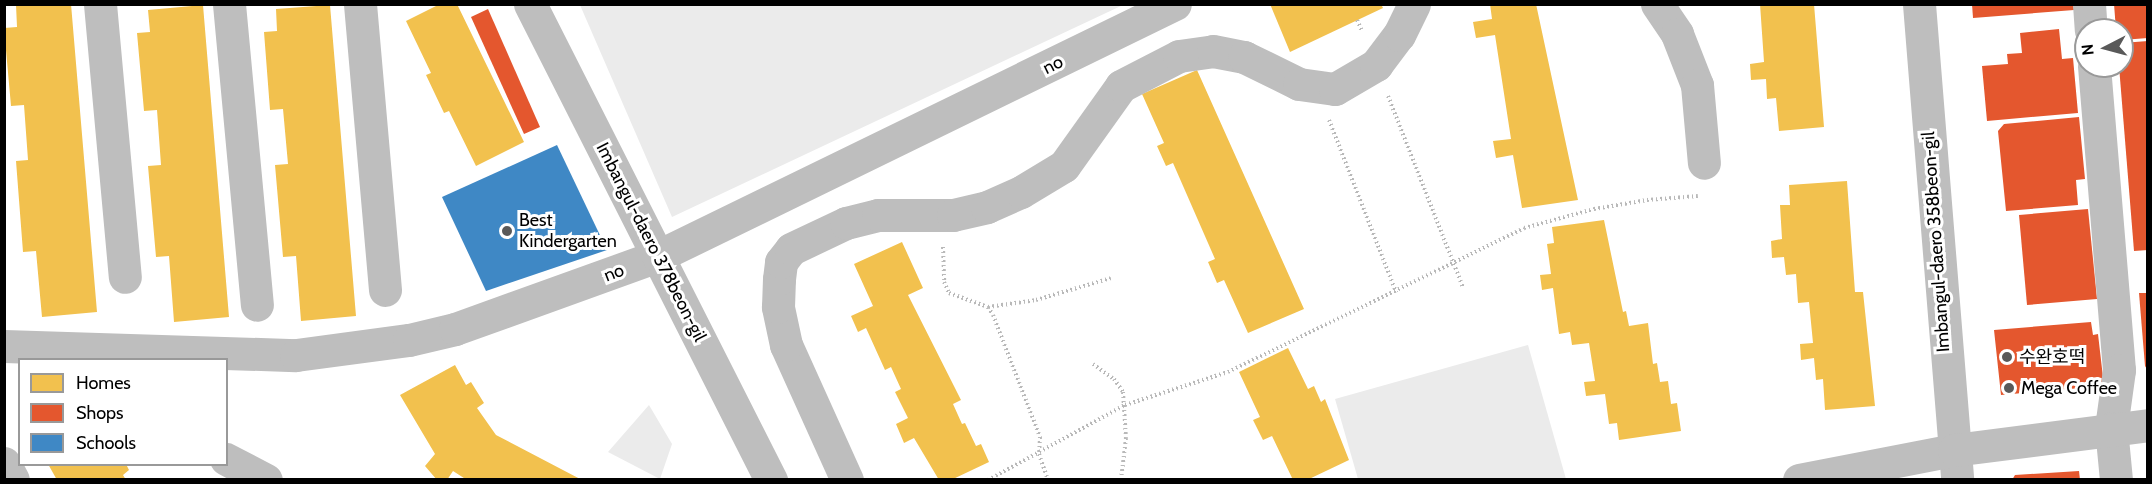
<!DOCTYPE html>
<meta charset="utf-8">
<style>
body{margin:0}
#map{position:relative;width:2152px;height:484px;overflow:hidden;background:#fff;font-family:Cabin,"Noto Sans KR",sans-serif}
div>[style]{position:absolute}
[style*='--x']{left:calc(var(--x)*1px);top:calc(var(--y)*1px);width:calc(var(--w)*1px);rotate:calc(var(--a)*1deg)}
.green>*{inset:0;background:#ebebeb}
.homes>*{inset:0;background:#f2c14e}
.shops>*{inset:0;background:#e4572e}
.schools>*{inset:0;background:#3f88c5}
.path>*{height:4px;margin-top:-2px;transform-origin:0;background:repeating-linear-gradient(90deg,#b9b9b9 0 1.5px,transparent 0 4.5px)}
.minor>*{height:33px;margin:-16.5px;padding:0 16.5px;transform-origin:16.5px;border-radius:16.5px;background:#bebebe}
.dots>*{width:16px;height:16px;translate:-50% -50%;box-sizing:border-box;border:3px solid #fff;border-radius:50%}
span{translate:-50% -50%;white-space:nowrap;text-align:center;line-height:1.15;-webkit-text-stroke:6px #fff;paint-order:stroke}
.street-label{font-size:18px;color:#000}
.poi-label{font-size:18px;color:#000}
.left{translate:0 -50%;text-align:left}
.frame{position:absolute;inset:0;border:6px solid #000;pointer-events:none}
.legend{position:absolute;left:18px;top:358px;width:210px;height:108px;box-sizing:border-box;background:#fff;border:2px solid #999;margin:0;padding:8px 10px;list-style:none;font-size:18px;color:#000}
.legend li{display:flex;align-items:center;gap:12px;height:30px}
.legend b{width:30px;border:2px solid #999}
.north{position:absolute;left:2074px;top:18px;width:60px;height:60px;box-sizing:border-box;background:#fff;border:2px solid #999;border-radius:50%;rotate:264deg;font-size:16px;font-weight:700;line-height:24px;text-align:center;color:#000}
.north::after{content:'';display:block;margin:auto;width:21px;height:27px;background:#595959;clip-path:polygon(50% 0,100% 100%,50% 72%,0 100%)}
</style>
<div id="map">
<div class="green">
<div style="clip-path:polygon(580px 5px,1123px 5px,672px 217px)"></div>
<div style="clip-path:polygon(1528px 345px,1566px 479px,1358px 479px,1335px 399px)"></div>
<div style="clip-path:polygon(649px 405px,672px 444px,660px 479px,608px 452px)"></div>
</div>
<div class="homes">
<div style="clip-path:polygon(71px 4px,97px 312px,42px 317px,36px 251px,23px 252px,16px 161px,28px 160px,24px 105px,11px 106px,4px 28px,17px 27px,16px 5px)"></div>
<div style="clip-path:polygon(440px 4px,457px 4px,524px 142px,476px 166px,449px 111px,444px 113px,426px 75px,431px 73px,406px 21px)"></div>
<div style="clip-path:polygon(1270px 4px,1381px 4px,1383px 8px,1290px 52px)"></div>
<div style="clip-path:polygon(1490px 4px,1536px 4px,1578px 200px,1522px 208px,1513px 155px,1496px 158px,1493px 141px,1511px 139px,1495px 35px,1476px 38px,1473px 22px,1492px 19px)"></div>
<div style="clip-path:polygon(1760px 4px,1814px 4px,1824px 127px,1779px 131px,1776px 98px,1767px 99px,1766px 79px,1751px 80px,1750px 64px,1764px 62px)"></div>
<div style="clip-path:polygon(203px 5px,229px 317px,174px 322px,169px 256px,156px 257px,148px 166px,161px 165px,157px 110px,144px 111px,137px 33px,150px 32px,148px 10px)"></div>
<div style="clip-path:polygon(330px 5px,356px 316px,301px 321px,296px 256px,283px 257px,275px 165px,288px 164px,283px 109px,270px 110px,264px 32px,277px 31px,276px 9px)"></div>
<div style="clip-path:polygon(1197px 70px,1304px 309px,1248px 333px,1224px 280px,1217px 283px,1208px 262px,1215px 259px,1173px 163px,1166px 166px,1157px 146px,1164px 143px,1142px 94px)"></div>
<div style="clip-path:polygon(1847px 181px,1855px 292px,1863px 292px,1875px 406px,1825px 410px,1823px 379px,1816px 380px,1814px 358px,1801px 360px,1800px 344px,1813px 343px,1809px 302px,1798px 303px,1796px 274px,1786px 275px,1784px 257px,1772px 258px,1771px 241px,1782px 239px,1780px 205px,1790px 205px,1789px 185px)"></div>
<div style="clip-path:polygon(1604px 220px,1623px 312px,1626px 311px,1629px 326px,1648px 323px,1653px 364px,1657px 363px,1660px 382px,1668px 381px,1671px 404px,1677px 403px,1681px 431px,1619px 440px,1617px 423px,1609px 424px,1605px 394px,1586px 396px,1584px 382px,1595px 381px,1589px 343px,1572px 345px,1570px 332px,1559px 334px,1553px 288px,1542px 290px,1540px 275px,1551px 274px,1547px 244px,1554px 243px,1552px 227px)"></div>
<div style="clip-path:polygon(902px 242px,923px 288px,908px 295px,961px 400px,953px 404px,962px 424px,965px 423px,976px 446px,981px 444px,989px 462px,951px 480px,939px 480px,914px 438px,904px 443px,896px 424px,908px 418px,895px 392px,901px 389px,891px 367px,885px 370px,866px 328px,858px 332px,851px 316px,873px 306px,854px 264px)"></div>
<div style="clip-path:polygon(1288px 348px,1308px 389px,1314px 386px,1321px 402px,1325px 399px,1349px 460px,1307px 480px,1293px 480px,1272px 436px,1263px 440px,1253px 420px,1260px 417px,1239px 372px)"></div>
<div style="clip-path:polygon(455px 365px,466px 385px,471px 382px,484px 403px,477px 408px,496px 435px,582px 480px,467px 480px,453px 471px,447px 480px,437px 480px,425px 466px,435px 454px,400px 395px)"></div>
<div style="clip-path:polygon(48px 464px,126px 464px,129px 470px,123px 475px,126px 480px,57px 480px)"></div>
</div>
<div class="shops">
<div style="clip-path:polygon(1972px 4px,2073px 4px,2074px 10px,1973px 18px)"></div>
<div style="clip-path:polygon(2114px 4px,2148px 4px,2148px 38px,2122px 40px,2122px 30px,2116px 30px)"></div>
<div style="clip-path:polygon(488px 9px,540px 127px,524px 134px,471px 17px)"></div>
<div style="clip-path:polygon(2059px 29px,2062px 59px,2073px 58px,2078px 113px,1987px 121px,1982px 66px,2008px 64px,2007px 54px,2022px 53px,2020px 33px)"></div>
<div style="clip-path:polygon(2148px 41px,2148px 250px,2134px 251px,2119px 66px,2122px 43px)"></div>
<div style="clip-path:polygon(2079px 117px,2085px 179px,2076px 180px,2078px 205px,2006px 211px,1998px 131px,2004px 124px)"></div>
<div style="clip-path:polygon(2088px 209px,2097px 299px,2027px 305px,2019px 215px)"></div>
<div style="clip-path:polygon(2139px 293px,2148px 293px,2148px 371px,2145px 366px)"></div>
<div style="clip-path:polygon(2091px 322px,2093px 335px,2098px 334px,2104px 386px,2001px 395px,1994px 330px)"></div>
<div style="clip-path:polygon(2079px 471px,2080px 480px,2012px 480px,2015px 475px)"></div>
</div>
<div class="schools">
<div style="clip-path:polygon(557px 145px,607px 250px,486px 291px,442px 197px)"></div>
</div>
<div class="path">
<div style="--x:1357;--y:20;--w:12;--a:66"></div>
<div style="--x:1388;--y:96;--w:205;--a:68.6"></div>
<div style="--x:1329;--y:120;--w:185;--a:68.7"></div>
<div style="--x:943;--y:247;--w:35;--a:88"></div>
<div style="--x:944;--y:282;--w:12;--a:66"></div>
<div style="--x:949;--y:293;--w:41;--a:19.7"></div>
<div style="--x:988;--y:307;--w:9;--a:58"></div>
<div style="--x:993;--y:315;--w:131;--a:68.9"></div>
<div style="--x:1040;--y:437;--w:17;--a:93"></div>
<div style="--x:1039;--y:454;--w:28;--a:71"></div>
<div style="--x:988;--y:307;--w:49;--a:-8.3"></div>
<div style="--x:1036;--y:300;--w:78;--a:-16.3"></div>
<div style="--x:1093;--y:364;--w:26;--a:36"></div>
<div style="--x:1114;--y:379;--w:16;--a:55"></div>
<div style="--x:1123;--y:392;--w:46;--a:86.3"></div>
<div style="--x:1126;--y:438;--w:42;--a:96.8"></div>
<div style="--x:988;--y:480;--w:156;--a:-28.7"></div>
<div style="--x:1125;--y:405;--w:108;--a:-17.8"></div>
<div style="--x:1228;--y:372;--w:329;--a:-25.9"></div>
<div style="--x:1524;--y:228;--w:73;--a:-15.2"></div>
<div style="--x:1594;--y:209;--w:54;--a:-9.6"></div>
<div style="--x:1647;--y:200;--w:51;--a:-4.5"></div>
</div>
<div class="minor">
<div style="--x:100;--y:4;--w:274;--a:84.8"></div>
<div style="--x:229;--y:4;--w:302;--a:84.7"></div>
<div style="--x:360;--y:4;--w:287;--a:85"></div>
<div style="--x:530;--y:4;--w:534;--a:63.15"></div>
<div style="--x:1657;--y:4;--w:36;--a:56"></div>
<div style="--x:1677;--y:34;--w:55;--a:68.6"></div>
<div style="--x:1697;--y:85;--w:78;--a:84.9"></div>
<div style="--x:1919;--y:4;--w:478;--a:85.4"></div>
<div style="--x:2089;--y:4;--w:26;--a:86"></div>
<div style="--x:2094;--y:66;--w:305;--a:85.3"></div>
<div style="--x:2119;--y:370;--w:59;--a:97.9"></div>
<div style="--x:2111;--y:428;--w:52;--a:84.5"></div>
<div style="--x:4;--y:346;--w:292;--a:1.8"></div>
<div style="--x:296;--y:355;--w:114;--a:-7.6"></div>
<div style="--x:409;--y:340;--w:47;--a:-13.4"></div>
<div style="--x:455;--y:329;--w:216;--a:-19.8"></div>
<div style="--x:658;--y:256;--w:575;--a:-25.99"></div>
<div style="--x:226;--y:459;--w:45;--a:27.7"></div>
<div style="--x:4;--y:463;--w:19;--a:62"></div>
<div style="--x:847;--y:480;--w:148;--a:-114.3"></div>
<div style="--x:786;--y:345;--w:39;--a:-102"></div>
<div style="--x:778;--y:307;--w:28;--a:-88"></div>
<div style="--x:779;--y:279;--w:17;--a:-83"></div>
<div style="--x:781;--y:262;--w:16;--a:-52"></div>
<div style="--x:791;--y:249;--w:61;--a:-25.3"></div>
<div style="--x:846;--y:223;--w:33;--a:-14"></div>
<div style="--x:878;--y:215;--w:75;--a:0"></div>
<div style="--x:953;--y:215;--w:35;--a:-13"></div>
<div style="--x:987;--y:207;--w:37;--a:-24"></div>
<div style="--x:1021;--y:192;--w:50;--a:-31.2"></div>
<div style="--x:1064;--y:166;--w:98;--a:-54.5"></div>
<div style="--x:1121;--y:86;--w:65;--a:-27.3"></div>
<div style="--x:1179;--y:56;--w:34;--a:-8"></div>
<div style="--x:1213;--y:51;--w:32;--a:11"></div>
<div style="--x:1244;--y:57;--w:61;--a:26.1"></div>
<div style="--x:1299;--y:84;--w:36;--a:8"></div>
<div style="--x:1335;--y:89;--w:48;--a:-30.3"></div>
<div style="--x:1376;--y:65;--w:38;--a:-53"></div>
<div style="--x:1399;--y:35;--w:34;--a:-64"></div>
<div style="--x:1799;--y:480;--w:158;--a:-11"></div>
<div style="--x:1954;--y:450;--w:196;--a:-7.3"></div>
</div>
<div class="dots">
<div style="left:507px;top:231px;background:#595959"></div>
<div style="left:2007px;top:357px;background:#595959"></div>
<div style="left:2009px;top:388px;background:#595959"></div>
</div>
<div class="street-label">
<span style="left:1053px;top:65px;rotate:-26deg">no</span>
<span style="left:651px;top:242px;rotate:63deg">Imbangul-daero 378beon-gil</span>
<span style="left:1936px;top:242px;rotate:-94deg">Imbangul-daero 358beon-gil</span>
<span style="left:614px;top:273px;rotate:-21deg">no</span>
</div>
<div class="poi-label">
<span class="left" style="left:519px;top:231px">Best<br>Kindergarten</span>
<span class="left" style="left:2019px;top:357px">수완호떡</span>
<span class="left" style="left:2021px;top:388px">Mega Coffee</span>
</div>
<div class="frame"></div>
<ul class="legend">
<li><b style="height:16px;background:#f2c14e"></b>Homes</li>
<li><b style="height:16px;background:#e4572e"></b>Shops</li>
<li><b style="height:16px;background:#3f88c5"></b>Schools</li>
</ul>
<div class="north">N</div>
</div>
